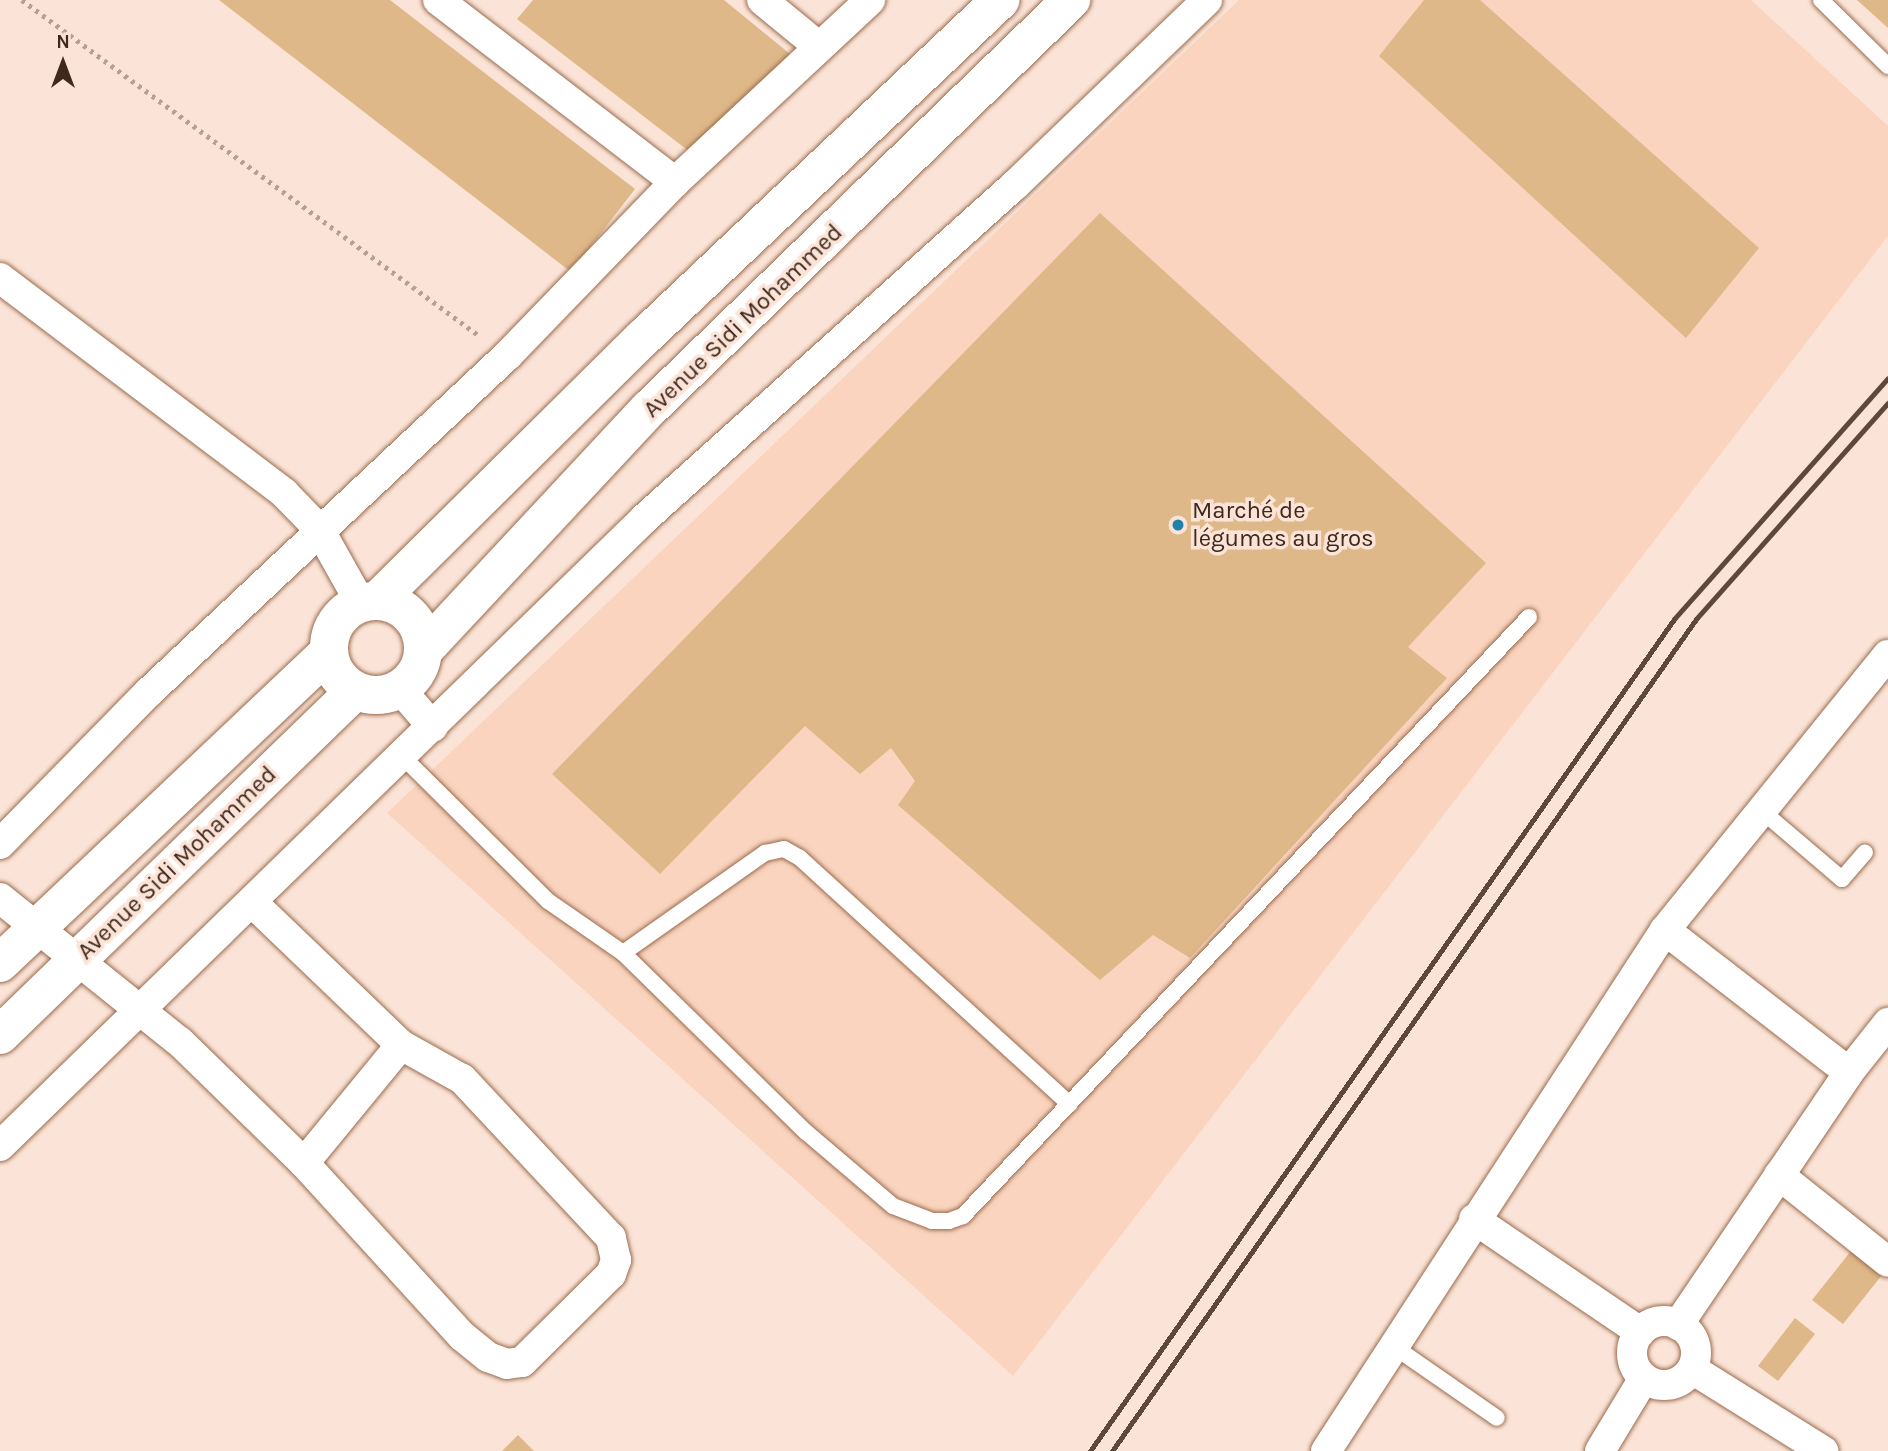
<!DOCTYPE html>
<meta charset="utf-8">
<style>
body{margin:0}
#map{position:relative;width:1888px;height:1451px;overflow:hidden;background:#fbe4d7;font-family:Karla,sans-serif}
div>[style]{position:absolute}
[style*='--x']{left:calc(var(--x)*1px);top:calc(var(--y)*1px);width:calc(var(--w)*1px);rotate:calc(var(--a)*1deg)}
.built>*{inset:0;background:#fad4be}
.building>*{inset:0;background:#deb889}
.path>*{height:4.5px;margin-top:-2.25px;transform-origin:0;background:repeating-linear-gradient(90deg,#b7a093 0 3.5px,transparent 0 8.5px)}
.roads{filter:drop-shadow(0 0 2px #9b6b4d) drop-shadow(0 0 2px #9b6b4d)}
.lane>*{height:16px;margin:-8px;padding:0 8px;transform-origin:8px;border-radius:8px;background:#fff}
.street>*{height:30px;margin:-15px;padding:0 15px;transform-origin:15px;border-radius:15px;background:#fff}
.street>.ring{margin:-15px;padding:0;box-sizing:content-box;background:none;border:30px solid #fff;border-radius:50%}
.primary>*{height:38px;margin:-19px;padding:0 19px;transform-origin:19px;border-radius:19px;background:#fff}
.primary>.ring{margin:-19px;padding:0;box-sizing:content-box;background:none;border:38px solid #fff;border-radius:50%}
.rail>*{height:5px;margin:-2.5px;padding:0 2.5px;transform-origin:2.5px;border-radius:2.5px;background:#5d483b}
.dots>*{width:19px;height:19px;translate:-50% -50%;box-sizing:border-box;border:4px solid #fbe4d7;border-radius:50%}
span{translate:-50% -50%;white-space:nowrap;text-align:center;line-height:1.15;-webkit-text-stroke:7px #fbe4d7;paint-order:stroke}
.street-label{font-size:24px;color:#3e291c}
.poi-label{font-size:24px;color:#3e291c}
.left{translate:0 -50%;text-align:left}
.north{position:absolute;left:28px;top:28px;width:70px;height:70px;-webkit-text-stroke:5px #fbe4d7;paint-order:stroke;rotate:0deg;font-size:19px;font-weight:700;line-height:28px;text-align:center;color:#3e291c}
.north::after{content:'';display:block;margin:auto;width:24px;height:32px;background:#3e291c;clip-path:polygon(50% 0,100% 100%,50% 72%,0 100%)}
</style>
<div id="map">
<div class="built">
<div style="clip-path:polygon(1239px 0,1751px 0,1888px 126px,1888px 236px,1013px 1376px,387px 813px)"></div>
</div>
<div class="building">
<div style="clip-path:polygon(219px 0,390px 0,635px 189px,571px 272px)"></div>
<div style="clip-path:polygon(533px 0,724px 0,790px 54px,690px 152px,517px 19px)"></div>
<div style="clip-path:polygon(1424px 0,1480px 0,1759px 248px,1686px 338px,1379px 56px)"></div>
<div style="clip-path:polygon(1857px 0,1888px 0,1888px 28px)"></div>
<div style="clip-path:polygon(1100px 213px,1486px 563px,1408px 647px,1447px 678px,1190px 958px,1153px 935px,1100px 980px,898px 805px,915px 781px,891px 748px,860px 774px,805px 726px,660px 874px,552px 774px)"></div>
<div style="clip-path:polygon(1851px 1251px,1882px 1275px,1843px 1324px,1812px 1300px)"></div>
<div style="clip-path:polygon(1795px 1318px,1815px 1334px,1778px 1381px,1758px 1366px)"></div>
<div style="clip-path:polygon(518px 1435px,534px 1451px,502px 1451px)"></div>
</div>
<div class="path">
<div style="--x:22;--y:0;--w:569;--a:36.29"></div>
</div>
<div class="roads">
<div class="lane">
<div style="--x:1821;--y:0;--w:94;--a:44.6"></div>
<div style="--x:403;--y:757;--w:204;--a:44.8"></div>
<div style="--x:548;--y:901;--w:91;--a:34.7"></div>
<div style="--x:623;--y:953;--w:174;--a:-35.2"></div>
<div style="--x:765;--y:853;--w:19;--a:-12"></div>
<div style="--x:784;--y:849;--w:18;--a:29"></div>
<div style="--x:800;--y:858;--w:365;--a:42.4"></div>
<div style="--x:1762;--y:811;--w:105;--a:40.4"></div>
<div style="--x:1842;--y:879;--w:35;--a:-49"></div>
<div style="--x:623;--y:953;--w:256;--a:44.4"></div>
<div style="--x:806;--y:1132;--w:114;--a:40.4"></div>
<div style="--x:893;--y:1206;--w:42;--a:21"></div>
<div style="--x:932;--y:1221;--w:17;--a:0"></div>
<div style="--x:949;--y:1221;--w:15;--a:-20"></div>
<div style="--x:963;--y:1216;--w:824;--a:-46.62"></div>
<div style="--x:1393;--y:1346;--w:126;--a:34.7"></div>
</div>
<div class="street">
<div style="--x:438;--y:0;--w:299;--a:37.5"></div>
<div style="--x:762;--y:0;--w:72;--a:39.4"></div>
<div style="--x:0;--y:278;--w:356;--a:37.1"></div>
<div style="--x:284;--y:493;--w:50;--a:45.8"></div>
<div style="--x:319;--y:529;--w:84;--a:60.7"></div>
<div style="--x:400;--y:689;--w:50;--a:49"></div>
<div style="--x:0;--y:844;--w:213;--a:-45.6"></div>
<div style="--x:149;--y:692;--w:491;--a:-43.2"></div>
<div style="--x:507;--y:356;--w:242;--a:-46"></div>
<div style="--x:675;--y:182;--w:267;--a:-43"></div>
<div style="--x:0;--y:898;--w:231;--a:38.7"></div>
<div style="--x:180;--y:1042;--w:173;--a:44.3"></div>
<div style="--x:304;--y:1163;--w:234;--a:47.6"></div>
<div style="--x:462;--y:1336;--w:33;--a:39"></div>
<div style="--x:488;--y:1357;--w:20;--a:20"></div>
<div style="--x:507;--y:1364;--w:15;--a:-8"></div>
<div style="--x:522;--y:1362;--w:125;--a:-44.7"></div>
<div style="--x:611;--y:1274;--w:15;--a:-70"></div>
<div style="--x:616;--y:1260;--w:23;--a:-103"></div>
<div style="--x:611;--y:1238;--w:218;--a:-133.1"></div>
<div style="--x:462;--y:1079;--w:70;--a:-150.9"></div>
<div style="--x:401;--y:1045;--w:205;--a:-136.2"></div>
<div style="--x:1665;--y:930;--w:232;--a:37.7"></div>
<div style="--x:0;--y:1146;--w:900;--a:-44.23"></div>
<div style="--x:645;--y:518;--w:496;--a:-42"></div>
<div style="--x:1014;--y:186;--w:268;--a:-43.9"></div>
<div style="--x:304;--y:1163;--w:153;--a:-50.6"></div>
<div style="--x:1779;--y:1175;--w:139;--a:38.6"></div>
<div style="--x:1474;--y:1219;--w:201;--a:34.2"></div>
<div class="ring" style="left:1632px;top:1321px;width:34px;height:34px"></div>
<div style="--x:1678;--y:1325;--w:305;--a:-55.9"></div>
<div style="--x:1849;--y:1072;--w:63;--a:-51.5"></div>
<div style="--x:1692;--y:1369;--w:155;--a:32"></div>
<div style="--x:1326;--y:1451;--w:622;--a:-56.95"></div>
<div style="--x:1665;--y:930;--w:354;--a:-51"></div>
<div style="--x:1600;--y:1451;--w:85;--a:-58.9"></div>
</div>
<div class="primary">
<div style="--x:378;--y:600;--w:373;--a:-44.7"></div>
<div style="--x:643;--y:338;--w:492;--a:-43.4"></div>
<div class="ring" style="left:329px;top:601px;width:56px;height:56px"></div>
<div style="--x:424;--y:650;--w:330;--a:-47"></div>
<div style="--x:649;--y:409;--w:588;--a:-44.1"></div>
<div style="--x:0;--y:963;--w:451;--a:-43.4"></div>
<div style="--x:0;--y:1035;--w:494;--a:-44.1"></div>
</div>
</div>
<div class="rail">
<div style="--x:1090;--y:1451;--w:1017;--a:-54.93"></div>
<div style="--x:1674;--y:619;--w:322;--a:-48.4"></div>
<div style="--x:1112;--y:1451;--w:1017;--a:-54.93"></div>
<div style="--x:1696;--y:619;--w:289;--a:-48.4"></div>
</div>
<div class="dots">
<div style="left:1178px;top:525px;background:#1e82ac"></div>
</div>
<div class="street-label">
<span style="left:743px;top:321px;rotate:-44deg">Avenue Sidi Mohammed</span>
<span style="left:177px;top:863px;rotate:-44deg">Avenue Sidi Mohammed</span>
</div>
<div class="poi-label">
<span class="left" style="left:1192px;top:525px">Marché de<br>légumes au gros</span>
</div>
<div class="north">N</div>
</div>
